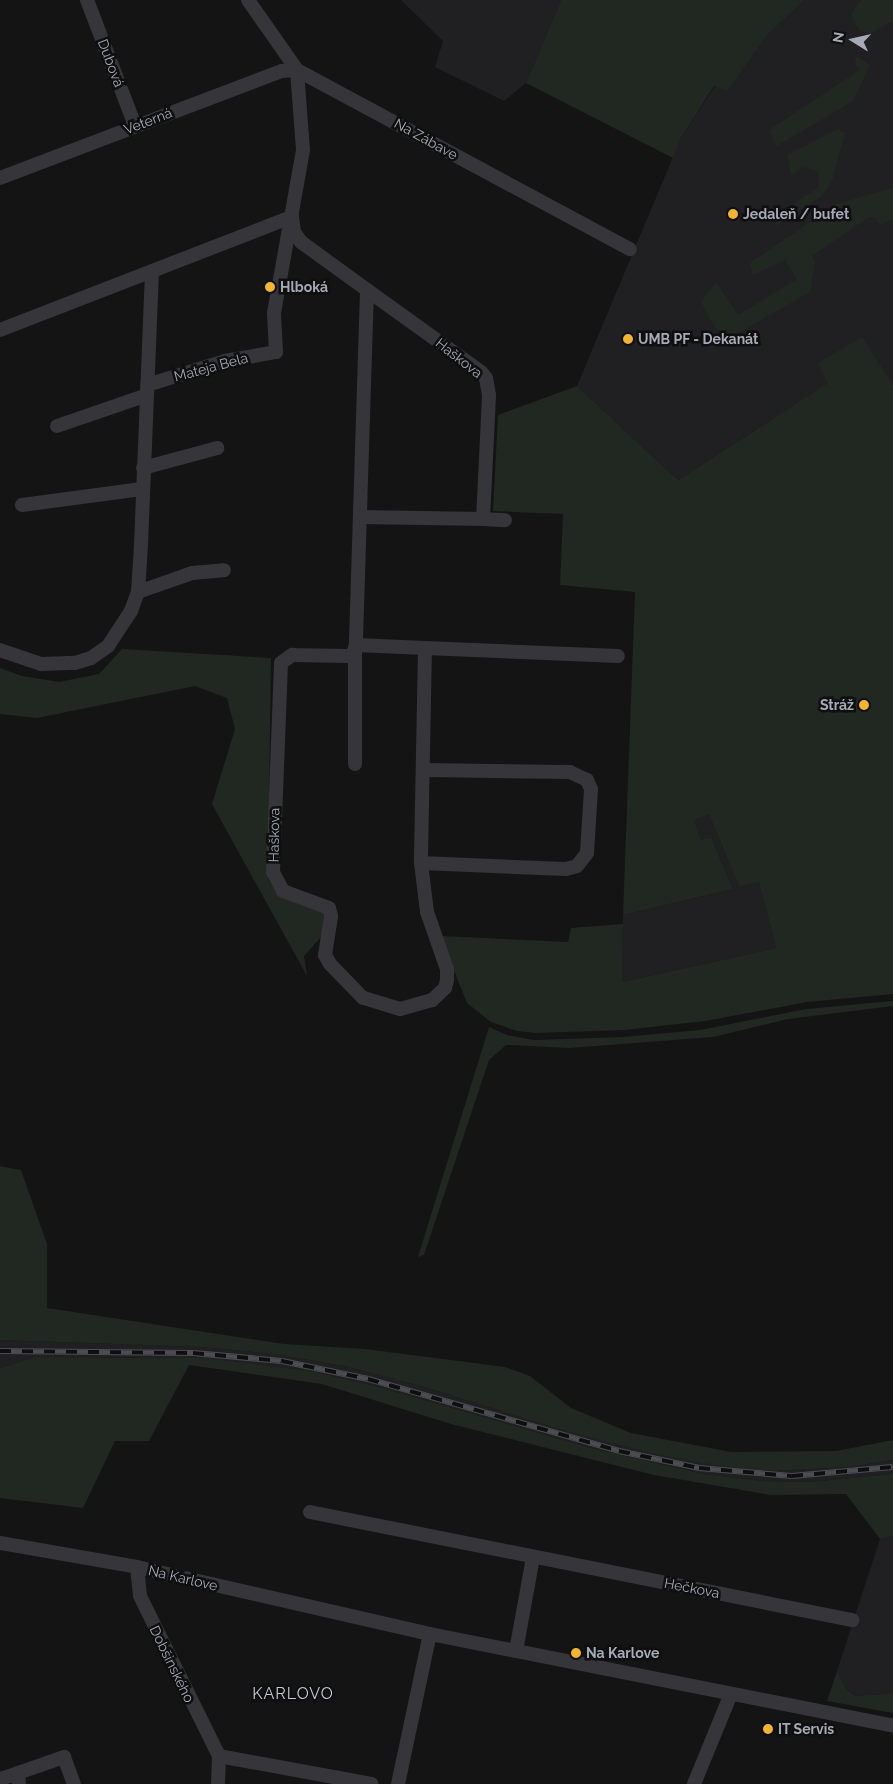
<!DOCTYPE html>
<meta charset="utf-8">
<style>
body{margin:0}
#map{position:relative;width:893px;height:1784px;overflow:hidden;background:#141415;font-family:Raleway,sans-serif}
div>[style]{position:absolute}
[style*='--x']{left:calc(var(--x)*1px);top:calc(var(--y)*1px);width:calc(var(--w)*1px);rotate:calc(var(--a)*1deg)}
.built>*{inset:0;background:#202022}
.green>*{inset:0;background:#202821}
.minor>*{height:14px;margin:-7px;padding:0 7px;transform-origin:7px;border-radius:7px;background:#35353a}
.rail>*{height:5.5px;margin-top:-2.75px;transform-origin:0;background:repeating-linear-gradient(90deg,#0f0f10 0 11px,#4c4d53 0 22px);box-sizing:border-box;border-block:1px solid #4c4d53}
.dots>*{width:14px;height:14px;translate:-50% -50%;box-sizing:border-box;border:2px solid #0f0f10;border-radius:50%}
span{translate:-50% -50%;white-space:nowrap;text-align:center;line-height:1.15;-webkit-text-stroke:5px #0f0f10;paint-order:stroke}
.street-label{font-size:14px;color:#a5aab6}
.poi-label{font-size:14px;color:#a5aab6;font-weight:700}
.left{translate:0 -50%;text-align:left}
.right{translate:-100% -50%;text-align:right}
.quarter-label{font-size:16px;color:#c6c9d2;letter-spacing:1px}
.north{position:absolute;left:828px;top:15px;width:50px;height:50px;-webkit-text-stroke:4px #0f0f10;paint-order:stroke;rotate:280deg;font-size:14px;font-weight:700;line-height:20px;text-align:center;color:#a5aab6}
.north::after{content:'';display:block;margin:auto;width:18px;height:22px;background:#a5aab6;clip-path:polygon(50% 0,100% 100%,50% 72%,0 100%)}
</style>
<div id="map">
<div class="built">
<div style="clip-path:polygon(401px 0,561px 0,526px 83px,504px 101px,435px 67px,443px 41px)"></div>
<div style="clip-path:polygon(771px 0,893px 0,893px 385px,872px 355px,678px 480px,577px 386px,681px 138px)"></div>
<div style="clip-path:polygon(709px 813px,723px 848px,759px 882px,776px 948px,622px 982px,623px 915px,733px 889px,711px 837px,701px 840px,693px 819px)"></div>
<div style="clip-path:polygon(0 1340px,201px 1347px,275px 1354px,344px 1366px,421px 1386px,562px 1430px,772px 1471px,849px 1467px,893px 1460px,893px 1474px,810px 1482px,761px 1481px,703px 1474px,587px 1447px,383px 1388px,316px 1372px,131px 1357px,37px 1357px,0 1368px)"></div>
<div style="clip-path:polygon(893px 1536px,893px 1693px,856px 1696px,847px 1690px,837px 1671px,880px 1539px)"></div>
</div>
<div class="green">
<div style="clip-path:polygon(561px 0,804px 0,767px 35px,727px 91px,714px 86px,681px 138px,673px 158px,526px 83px)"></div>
<div style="clip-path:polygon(861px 0,893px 0,893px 20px,871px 34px,860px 31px,851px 15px)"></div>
<div style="clip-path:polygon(857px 57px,870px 65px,853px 101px,777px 146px,769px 130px,860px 70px,854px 61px)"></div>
<div style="clip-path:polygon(838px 129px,845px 133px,832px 181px,822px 196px,776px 226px,774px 215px,818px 188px,819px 172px,805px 167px,791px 175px,787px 155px)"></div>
<div style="clip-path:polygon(893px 188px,893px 219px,880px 225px,875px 217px,869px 217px,812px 256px,815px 262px,810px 292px,728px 339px,715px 328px,701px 302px,716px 282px,738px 315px,797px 279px,785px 260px,753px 275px,750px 263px,836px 204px)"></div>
<div style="clip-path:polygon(862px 337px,893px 385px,893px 994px,807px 1002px,705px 1021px,624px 1030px,536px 1033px,517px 1031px,491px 1022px,467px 1003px,440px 936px,568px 942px,571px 928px,623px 924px,622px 982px,776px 948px,759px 882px,739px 886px,709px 814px,694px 820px,701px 840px,711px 837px,733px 889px,623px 915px,635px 592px,560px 585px,563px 514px,493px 511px,498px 415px,577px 386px,678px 480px,828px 383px,818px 363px)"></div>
<div style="clip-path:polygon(122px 649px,271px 658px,268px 879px,276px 892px,321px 909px,326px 921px,322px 936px,304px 956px,307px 976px,212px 804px,235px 729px,227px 698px,195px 686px,37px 718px,0 714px,0 668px,22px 676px,59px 682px,99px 674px)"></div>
<div style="clip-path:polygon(893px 1001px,893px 1006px,788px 1019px,713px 1037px,569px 1048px,506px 1045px,489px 1060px,424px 1255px,418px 1257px,489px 1027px,507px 1035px,534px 1040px,623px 1037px,700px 1030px,806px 1009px)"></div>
<div style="clip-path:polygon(0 1166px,21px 1170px,47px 1244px,47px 1308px,284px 1344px,365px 1349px,505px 1367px,530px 1376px,571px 1408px,631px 1433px,731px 1452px,836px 1451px,893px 1440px,893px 1460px,849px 1467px,772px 1471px,714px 1465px,651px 1453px,562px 1430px,421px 1386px,344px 1366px,275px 1354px,201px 1347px,0 1340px)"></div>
<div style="clip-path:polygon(36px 1357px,203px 1358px,316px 1372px,383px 1388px,587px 1447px,703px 1474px,761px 1481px,810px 1482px,893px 1474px,893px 1536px,880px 1539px,846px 1494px,771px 1495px,654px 1475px,451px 1424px,322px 1384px,189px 1365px,149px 1441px,115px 1441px,83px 1508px,0 1498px,0 1368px)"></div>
<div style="clip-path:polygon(837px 1671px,847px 1690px,856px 1696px,893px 1693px,893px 1713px,827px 1701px)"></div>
</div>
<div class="minor">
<div style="--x:87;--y:0;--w:135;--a:69.1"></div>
<div style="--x:248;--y:0;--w:85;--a:55"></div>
<div style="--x:297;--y:70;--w:378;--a:28.3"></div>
<div style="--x:0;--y:178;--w:302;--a:-20.8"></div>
<div style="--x:282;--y:71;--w:15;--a:-4"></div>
<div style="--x:292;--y:217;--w:15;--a:82"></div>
<div style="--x:294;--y:232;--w:12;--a:55"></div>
<div style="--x:301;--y:242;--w:82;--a:36"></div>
<div style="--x:367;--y:290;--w:355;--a:91.8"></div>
<div style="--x:356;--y:645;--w:69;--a:2.5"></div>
<div style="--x:425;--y:648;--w:215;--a:91.1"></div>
<div style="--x:421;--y:863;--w:49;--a:83"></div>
<div style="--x:427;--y:912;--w:60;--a:70.7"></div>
<div style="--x:447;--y:969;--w:11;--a:90"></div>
<div style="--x:447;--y:980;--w:8;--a:104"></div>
<div style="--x:445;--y:988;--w:18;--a:137"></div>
<div style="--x:432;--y:1000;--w:33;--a:164"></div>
<div style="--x:400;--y:1009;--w:39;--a:-163"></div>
<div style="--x:363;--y:998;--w:47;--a:-134.1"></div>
<div style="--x:330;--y:964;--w:10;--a:-119"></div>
<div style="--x:325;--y:955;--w:39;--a:-81"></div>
<div style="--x:331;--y:916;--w:8;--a:-104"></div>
<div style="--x:329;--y:908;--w:49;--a:-159.7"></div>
<div style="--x:283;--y:891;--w:21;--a:-118"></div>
<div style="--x:273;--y:872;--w:209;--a:-87.8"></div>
<div style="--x:281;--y:663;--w:14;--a:-36"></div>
<div style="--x:292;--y:655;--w:55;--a:1"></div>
<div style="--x:347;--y:656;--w:5;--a:-11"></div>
<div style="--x:352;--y:655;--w:11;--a:-68"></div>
<div style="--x:0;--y:330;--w:313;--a:-21.2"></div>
<div style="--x:147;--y:385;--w:82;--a:-17.1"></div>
<div style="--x:225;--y:361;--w:52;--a:-10"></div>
<div style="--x:276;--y:352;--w:39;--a:-93"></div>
<div style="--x:274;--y:313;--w:166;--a:-79.9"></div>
<div style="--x:303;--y:150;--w:80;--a:-94.3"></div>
<div style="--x:57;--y:426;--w:95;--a:-19"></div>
<div style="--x:143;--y:468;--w:77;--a:-15.1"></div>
<div style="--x:22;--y:505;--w:121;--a:-7.6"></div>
<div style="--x:360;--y:517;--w:123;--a:0.9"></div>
<div style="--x:483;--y:519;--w:124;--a:-87.2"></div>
<div style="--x:489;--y:395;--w:17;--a:-100"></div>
<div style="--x:486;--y:378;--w:8;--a:-130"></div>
<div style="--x:481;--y:372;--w:140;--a:-144.3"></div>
<div style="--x:483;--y:519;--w:22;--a:3"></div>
<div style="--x:138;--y:592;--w:57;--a:-19.4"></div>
<div style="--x:192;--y:573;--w:32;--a:-5"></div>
<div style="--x:425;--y:648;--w:193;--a:2.4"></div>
<div style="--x:0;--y:650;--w:43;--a:18.9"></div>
<div style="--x:41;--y:664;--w:34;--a:-2"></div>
<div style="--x:75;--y:663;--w:17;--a:-17"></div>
<div style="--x:91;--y:658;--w:21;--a:-35"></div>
<div style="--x:108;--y:646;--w:42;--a:-56.7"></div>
<div style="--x:131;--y:611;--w:20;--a:-70"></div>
<div style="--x:138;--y:592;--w:47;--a:-86.3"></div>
<div style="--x:141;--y:545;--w:273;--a:-87.7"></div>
<div style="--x:355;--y:764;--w:114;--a:-90"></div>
<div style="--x:421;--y:863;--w:145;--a:2.4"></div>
<div style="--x:566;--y:869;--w:11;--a:-15"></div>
<div style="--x:577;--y:866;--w:16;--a:-52"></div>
<div style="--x:587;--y:853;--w:64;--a:-86.4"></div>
<div style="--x:591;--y:789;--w:10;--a:-114"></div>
<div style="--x:587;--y:780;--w:19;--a:-155"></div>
<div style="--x:570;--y:772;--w:145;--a:-179.2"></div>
<div style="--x:310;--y:1512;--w:553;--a:11.27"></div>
<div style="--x:0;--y:1543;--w:139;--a:9.9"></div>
<div style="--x:137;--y:1567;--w:301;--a:12.9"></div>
<div style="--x:430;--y:1634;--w:472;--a:11.2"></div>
<div style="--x:137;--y:1567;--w:29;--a:84"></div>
<div style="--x:140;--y:1596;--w:178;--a:63.7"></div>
<div style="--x:219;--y:1756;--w:28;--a:92"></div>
<div style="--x:516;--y:1651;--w:96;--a:-79.7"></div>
<div style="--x:219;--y:1756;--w:155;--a:10.4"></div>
<div style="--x:0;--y:1779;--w:19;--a:-18"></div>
<div style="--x:19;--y:1784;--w:11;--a:-95"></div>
<div style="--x:18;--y:1773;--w:49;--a:-19.2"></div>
<div style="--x:64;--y:1757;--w:29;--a:70"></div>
<div style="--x:398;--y:1784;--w:153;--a:-78"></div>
<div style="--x:694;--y:1784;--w:97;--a:-67.7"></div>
</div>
<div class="rail">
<div style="--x:0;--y:1351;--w:193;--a:0.6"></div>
<div style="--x:193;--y:1353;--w:89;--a:5.1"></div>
<div style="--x:282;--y:1361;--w:88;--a:11.8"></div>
<div style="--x:368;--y:1379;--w:261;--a:16"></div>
<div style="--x:619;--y:1451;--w:82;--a:12"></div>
<div style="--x:699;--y:1468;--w:93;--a:4.9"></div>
<div style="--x:792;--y:1476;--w:101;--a:-5.1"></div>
</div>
<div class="dots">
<div style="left:733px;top:214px;background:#f3b52e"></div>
<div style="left:270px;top:287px;background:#f3b52e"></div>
<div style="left:628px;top:339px;background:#f3b52e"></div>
<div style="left:864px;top:705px;background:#f3b52e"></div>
<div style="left:576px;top:1653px;background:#f3b52e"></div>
<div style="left:768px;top:1729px;background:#f3b52e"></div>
</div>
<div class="street-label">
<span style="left:111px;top:63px;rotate:69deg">Dubová</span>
<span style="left:148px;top:121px;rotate:-21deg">Veterná</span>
<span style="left:426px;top:139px;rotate:29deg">Na Zábave</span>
<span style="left:459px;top:358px;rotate:38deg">Haškova</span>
<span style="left:211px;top:367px;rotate:-15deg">Mateja Bela</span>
<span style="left:274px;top:835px;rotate:-89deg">Haškova</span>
<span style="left:183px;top:1578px;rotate:13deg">Na Karlove</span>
<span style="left:692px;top:1588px;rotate:11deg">Hečkova</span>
<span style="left:172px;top:1664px;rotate:64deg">Dobšinského</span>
</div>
<div class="poi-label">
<span class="left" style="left:743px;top:214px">Jedaleň / bufet</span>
<span class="left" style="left:280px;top:287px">Hlboká</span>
<span class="left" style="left:638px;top:339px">UMB PF - Dekanát</span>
<span class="right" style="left:854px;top:705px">Stráž</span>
<span class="left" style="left:586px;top:1653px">Na Karlove</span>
<span class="left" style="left:778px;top:1729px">IT Servis</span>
</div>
<div class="quarter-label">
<span style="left:293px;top:1694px">KARLOVO</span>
</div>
<div class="north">N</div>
</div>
